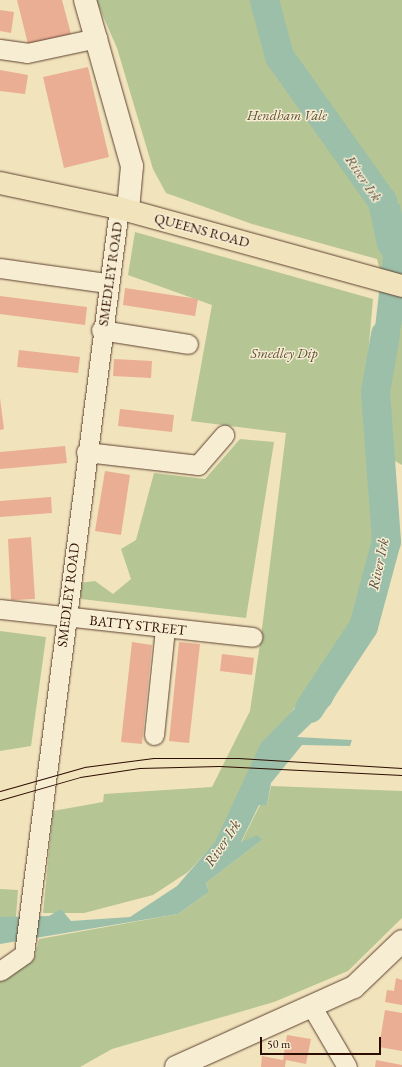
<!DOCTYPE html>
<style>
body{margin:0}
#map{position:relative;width:402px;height:1067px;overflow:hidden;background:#f1e3bc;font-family:"EB Garamond",serif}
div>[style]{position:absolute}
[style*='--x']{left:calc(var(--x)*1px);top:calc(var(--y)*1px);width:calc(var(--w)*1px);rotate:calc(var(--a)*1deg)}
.green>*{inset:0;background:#b5c594}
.water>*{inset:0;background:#9cbfaa}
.river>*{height:29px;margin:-14.5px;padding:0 14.5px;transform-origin:14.5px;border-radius:14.5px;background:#9cbfaa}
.building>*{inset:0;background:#eaae94}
.roads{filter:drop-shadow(0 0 1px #5e4230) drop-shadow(0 0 1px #5e4230)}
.street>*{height:19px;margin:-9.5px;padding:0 9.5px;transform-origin:9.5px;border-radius:9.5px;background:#f6edd3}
.secondary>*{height:22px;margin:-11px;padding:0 11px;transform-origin:11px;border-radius:11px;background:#f6edd3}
.highway>*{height:22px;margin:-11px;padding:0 11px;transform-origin:11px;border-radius:11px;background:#f1e3bc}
.tram>*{height:1px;margin:-0.5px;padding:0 0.5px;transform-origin:0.5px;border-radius:0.5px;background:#2d0d01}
span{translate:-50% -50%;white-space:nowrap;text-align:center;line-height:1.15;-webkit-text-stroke:3px #f6edd3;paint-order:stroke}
.park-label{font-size:14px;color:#5d4d34;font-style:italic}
.street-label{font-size:14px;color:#2d0d01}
.water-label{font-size:15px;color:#544b3c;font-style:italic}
.scale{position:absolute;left:260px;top:1037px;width:121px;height:18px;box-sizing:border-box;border:2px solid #2d0d01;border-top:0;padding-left:5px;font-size:12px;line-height:14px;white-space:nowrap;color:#2d0d01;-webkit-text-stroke:3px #f6edd3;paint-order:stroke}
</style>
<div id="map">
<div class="green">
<div style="clip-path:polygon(96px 0,402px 0,402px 465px,388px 457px,383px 423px,391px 312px,377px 259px,252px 224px,166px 193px,153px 169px,117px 48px)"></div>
<div style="clip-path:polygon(135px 232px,373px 299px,366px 378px,377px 541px,348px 641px,272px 736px,218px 840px,188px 872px,153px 895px,84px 913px,43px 913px,53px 811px,103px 802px,104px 794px,212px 787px,250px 711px,261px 637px,286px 433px,191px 421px,212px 305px,128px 275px)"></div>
<div style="clip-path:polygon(240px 439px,274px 442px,246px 618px,81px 599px,80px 583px,95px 581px,113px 594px,131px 579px,121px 549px,136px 540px,154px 473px,205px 479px)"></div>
<div style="clip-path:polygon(0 631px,46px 637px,31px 746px,0 751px)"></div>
<div style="clip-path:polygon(271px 786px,402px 791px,402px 918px,348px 971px,274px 1002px,112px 1049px,80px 1067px,0 1067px,0 981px,34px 959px,39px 939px,178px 914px,209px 892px,206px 883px,262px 840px,241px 843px,260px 805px,267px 805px)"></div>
<div style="clip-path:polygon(0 889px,18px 890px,16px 917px,0 917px)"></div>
</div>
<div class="water">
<div style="clip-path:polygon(368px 204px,400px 204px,402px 215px,402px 320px,392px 377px,370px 371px,383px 258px)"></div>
<div style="clip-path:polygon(322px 671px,343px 680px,331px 704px,297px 737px,352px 740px,350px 746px,302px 745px,271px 783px,267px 805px,259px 805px,241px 842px,257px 835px,262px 840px,206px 883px,209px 892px,178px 914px,0 944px,0 917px,49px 916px,61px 909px,71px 921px,130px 917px,177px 886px,215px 842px,261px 743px,300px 703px)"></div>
</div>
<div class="river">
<div style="--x:264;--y:0;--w:58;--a:75"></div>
<div style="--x:279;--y:56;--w:178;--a:54.6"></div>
<div style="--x:382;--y:201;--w:43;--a:77.9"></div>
<div style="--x:309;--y:708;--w:98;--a:-56.6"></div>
<div style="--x:363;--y:626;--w:88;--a:-74.9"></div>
<div style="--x:386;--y:541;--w:149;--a:-94.2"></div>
<div style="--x:375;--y:392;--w:59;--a:-80.2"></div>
</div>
<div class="building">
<div style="clip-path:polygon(17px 0,62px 0,71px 34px,28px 44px)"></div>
<div style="clip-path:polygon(0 10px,14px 12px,11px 33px,0 31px)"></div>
<div style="clip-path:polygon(88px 67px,109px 157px,64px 168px,43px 77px)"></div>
<div style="clip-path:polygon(0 70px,28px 75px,25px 94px,0 91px)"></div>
<div style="clip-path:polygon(125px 288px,198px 299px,195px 316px,123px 305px)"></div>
<div style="clip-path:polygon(0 296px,87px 307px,85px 325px,0 314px)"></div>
<div style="clip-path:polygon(19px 350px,80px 357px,78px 373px,17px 367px)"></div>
<div style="clip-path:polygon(114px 359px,152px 361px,151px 378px,113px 376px)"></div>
<div style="clip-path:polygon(0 398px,4px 429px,0 430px)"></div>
<div style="clip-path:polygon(120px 409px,174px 415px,172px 432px,118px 426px)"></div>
<div style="clip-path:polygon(65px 446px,67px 463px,0 469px,0 452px)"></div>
<div style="clip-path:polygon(105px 471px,130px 475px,121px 535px,95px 531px)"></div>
<div style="clip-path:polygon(51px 497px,52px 513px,0 517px,0 501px)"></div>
<div style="clip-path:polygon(31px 537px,35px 599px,11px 600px,8px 539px)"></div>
<div style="clip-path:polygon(132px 642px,152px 645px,142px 744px,121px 742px)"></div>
<div style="clip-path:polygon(179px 642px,200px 644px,189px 743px,169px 741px)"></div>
<div style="clip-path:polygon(222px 654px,254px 658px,252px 675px,220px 671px)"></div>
<div style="clip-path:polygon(396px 978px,402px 980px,402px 1005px,385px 1002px,387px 990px,394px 991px)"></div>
<div style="clip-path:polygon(385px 1010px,402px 1013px,402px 1051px,379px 1047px)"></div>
<div style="clip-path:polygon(287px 1035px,311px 1039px,306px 1064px,286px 1060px,285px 1067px,261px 1067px,262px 1056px,283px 1060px)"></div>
<div style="clip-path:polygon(376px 1060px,402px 1065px,402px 1067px,375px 1067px)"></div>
</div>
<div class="roads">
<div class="street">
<div style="--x:0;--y:49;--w:27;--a:8"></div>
<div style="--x:27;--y:53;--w:72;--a:-12.1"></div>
<div style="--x:0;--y:268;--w:108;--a:8"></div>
<div style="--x:101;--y:330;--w:88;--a:9.1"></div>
<div style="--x:86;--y:452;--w:113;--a:6.6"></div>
<div style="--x:198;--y:465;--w:40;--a:-49"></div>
<div style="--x:0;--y:609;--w:254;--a:6.3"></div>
<div style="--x:154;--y:735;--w:108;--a:-84.1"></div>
<div style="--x:0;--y:971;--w:29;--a:-35"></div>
<div style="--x:24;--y:954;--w:752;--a:-82.74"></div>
<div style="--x:312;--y:1007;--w:69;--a:59.7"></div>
</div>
<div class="secondary">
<div style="--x:85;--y:0;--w:173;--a:74.2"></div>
<div style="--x:132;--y:166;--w:44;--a:95.2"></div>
<div style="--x:176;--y:1067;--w:195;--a:-24.2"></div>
<div style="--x:354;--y:987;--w:66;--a:-43.8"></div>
</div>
<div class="highway">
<div style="--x:0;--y:183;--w:122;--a:11.9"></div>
<div style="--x:119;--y:208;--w:294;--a:15.4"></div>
</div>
</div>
<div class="tram">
<div style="--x:0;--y:791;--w:87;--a:-15.9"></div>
<div style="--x:84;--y:767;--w:70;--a:-7.4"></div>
<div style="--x:153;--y:758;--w:85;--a:0"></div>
<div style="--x:238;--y:758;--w:164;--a:3.5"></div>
<div style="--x:0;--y:800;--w:83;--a:-16"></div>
<div style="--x:80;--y:777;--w:60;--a:-8.7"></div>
<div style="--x:139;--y:768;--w:80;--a:-1.4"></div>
<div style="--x:219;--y:766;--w:183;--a:2.8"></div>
</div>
<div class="park-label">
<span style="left:287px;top:115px">Hendham Vale</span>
<span style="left:284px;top:353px">Smedley Dip</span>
</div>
<div class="street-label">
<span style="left:202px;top:230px;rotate:15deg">QUEENS ROAD</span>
<span style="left:110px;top:274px;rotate:-82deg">SMEDLEY ROAD</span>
<span style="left:68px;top:595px;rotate:-83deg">SMEDLEY ROAD</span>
<span style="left:138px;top:625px;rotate:6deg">BATTY STREET</span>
</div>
<div class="water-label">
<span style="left:364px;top:178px;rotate:56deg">River Irk</span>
<span style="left:378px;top:564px;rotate:-78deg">River Irk</span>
<span style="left:222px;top:843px;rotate:-56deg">River Irk</span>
</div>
<div class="scale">50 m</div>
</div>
